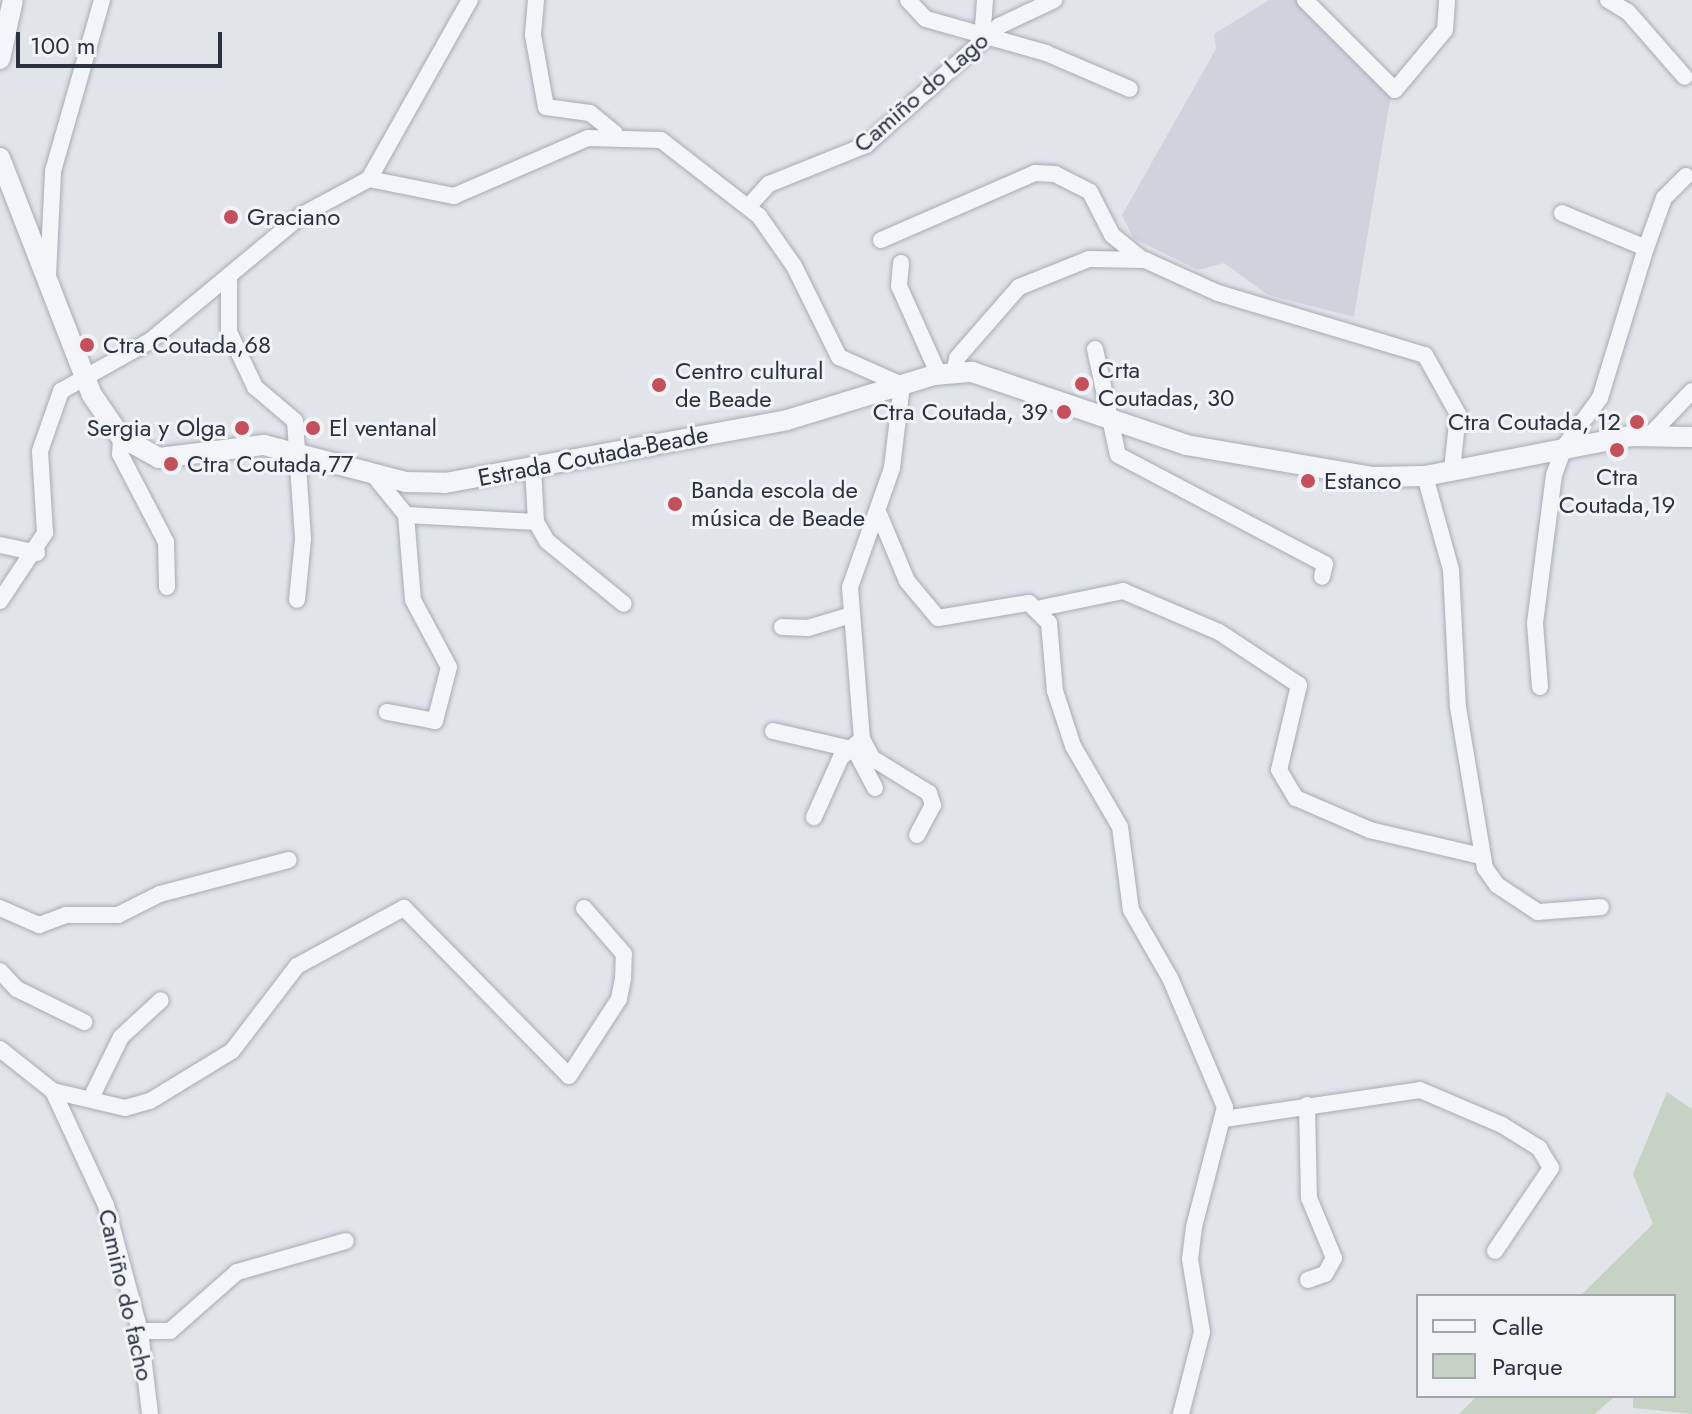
<!DOCTYPE html>
<meta charset="utf-8">
<style>
body{margin:0}
#map{position:relative;width:1692px;height:1414px;overflow:hidden;background:#e1e4e9;font-family:Jost,sans-serif}
div>[style]{position:absolute}
[style*='--x']{left:calc(var(--x)*1px);top:calc(var(--y)*1px);width:calc(var(--w)*1px);rotate:calc(var(--a)*1deg)}
.built>*{inset:0;background:#d0d3db}
.green>*{inset:0;background:#c6d2c3}
.roads{filter:drop-shadow(0 0 2px #a7abb3) drop-shadow(0 0 2px #a7abb3)}
.minor>*{height:16px;margin:-8px;padding:0 8px;transform-origin:8px;border-radius:8px;background:#f4f5f8}
.tertiary>*{height:20px;margin:-10px;padding:0 10px;transform-origin:10px;border-radius:10px;background:#f4f5f8}
.dots>*{width:22px;height:22px;translate:-50% -50%;box-sizing:border-box;border:4px solid #f1f3f7;border-radius:50%}
span{translate:-50% -50%;white-space:nowrap;text-align:center;line-height:1.15;-webkit-text-stroke:6px #f1f3f7;paint-order:stroke}
.street-label{font-size:24px;color:#2b3140}
.poi-label{font-size:24px;color:#2b3140}
.left{translate:0 -50%;text-align:left}
.right{translate:-100% -50%;text-align:right}
.legend{position:absolute;left:1416px;top:1294px;width:260px;height:104px;box-sizing:border-box;background:#f1f3f7;border:2px solid #a2a5ae;margin:0;padding:10px 14px;list-style:none;font-size:24px;color:#2b3140}
.legend li{display:flex;align-items:center;gap:16px;height:40px}
.legend b{width:40px;border:2px solid #a2a5ae}
.scale{position:absolute;left:16px;top:32px;width:206px;height:36px;box-sizing:border-box;border:4px solid #2b3140;border-top:0;padding-left:10px;font-size:24px;line-height:28px;white-space:nowrap;color:#2b3140;-webkit-text-stroke:6px #f1f3f7;paint-order:stroke}
</style>
<div id="map">
<div class="built">
<div style="clip-path:polygon(1269px 0,1298px 0,1391px 95px,1354px 317px,1268px 295px,1224px 263px,1198px 270px,1133px 238px,1122px 215px,1216px 49px,1214px 34px)"></div>
</div>
<div class="green">
<div style="clip-path:polygon(1667px 1092px,1692px 1109px,1692px 1414px,1633px 1408px,1633px 1396px,1674px 1396px,1674px 1296px,1580px 1296px,1653px 1224px,1633px 1174px)"></div>
<div style="clip-path:polygon(1477px 1396px,1615px 1396px,1595px 1414px,1459px 1414px)"></div>
</div>
<div class="roads">
<div class="minor">
<div style="--x:536;--y:0;--w:35;--a:95"></div>
<div style="--x:533;--y:35;--w:73;--a:79.8"></div>
<div style="--x:546;--y:107;--w:44;--a:7.8"></div>
<div style="--x:590;--y:113;--w:32;--a:39"></div>
<div style="--x:908;--y:0;--w:26;--a:47"></div>
<div style="--x:926;--y:19;--w:125;--a:15.8"></div>
<div style="--x:1046;--y:53;--w:91;--a:23.2"></div>
<div style="--x:1305;--y:0;--w:127;--a:45"></div>
<div style="--x:1395;--y:90;--w:78;--a:-50.2"></div>
<div style="--x:1445;--y:30;--w:30;--a:-86"></div>
<div style="--x:1608;--y:0;--w:23;--a:31"></div>
<div style="--x:1628;--y:12;--w:86;--a:48.8"></div>
<div style="--x:982;--y:40;--w:40;--a:-85.7"></div>
<div style="--x:369;--y:179;--w:87;--a:11.3"></div>
<div style="--x:454;--y:196;--w:146;--a:-23.4"></div>
<div style="--x:588;--y:138;--w:73;--a:1.6"></div>
<div style="--x:661;--y:140;--w:124;--a:37.8"></div>
<div style="--x:759;--y:216;--w:61;--a:55"></div>
<div style="--x:794;--y:266;--w:102;--a:63.7"></div>
<div style="--x:839;--y:357;--w:69;--a:24"></div>
<div style="--x:902;--y:385;--w:84;--a:96.9"></div>
<div style="--x:892;--y:468;--w:126;--a:109.4"></div>
<div style="--x:850;--y:587;--w:152;--a:85.5"></div>
<div style="--x:862;--y:739;--w:28;--a:139"></div>
<div style="--x:841;--y:757;--w:66;--a:114.2"></div>
<div style="--x:749;--y:206;--w:30;--a:-48"></div>
<div style="--x:769;--y:184;--w:105;--a:-21.9"></div>
<div style="--x:866;--y:145;--w:178;--a:-41.8"></div>
<div style="--x:999;--y:26;--w:61;--a:-25.3"></div>
<div style="--x:881;--y:240;--w:168;--a:-23.5"></div>
<div style="--x:1035;--y:173;--w:20;--a:3"></div>
<div style="--x:1055;--y:174;--w:39;--a:27"></div>
<div style="--x:1090;--y:192;--w:48;--a:62.9"></div>
<div style="--x:1112;--y:235;--w:36;--a:39"></div>
<div style="--x:1646;--y:248;--w:53;--a:-70.2"></div>
<div style="--x:1664;--y:198;--w:31;--a:-45"></div>
<div style="--x:901;--y:263;--w:23;--a:95"></div>
<div style="--x:899;--y:286;--w:98;--a:65.8"></div>
<div style="--x:48;--y:275;--w:104;--a:-87.2"></div>
<div style="--x:53;--y:171;--w:178;--a:-74"></div>
<div style="--x:229;--y:276;--w:56;--a:90"></div>
<div style="--x:229;--y:332;--w:61;--a:64.7"></div>
<div style="--x:255;--y:387;--w:52;--a:40.4"></div>
<div style="--x:295;--y:421;--w:118;--a:86.1"></div>
<div style="--x:303;--y:539;--w:61;--a:95.6"></div>
<div style="--x:1095;--y:349;--w:108;--a:77.8"></div>
<div style="--x:1118;--y:455;--w:234;--a:27.8"></div>
<div style="--x:1325;--y:564;--w:13;--a:103"></div>
<div style="--x:954;--y:374;--w:16;--a:-79"></div>
<div style="--x:957;--y:358;--w:94;--a:-48.9"></div>
<div style="--x:1019;--y:287;--w:75;--a:-21.8"></div>
<div style="--x:1089;--y:259;--w:56;--a:1"></div>
<div style="--x:1145;--y:260;--w:80;--a:24.3"></div>
<div style="--x:1218;--y:293;--w:216;--a:16.7"></div>
<div style="--x:1425;--y:355;--w:68;--a:60.8"></div>
<div style="--x:1458;--y:414;--w:56;--a:96.1"></div>
<div style="--x:1650;--y:435;--w:61;--a:-46.3"></div>
<div style="--x:121;--y:437;--w:17;--a:93"></div>
<div style="--x:120;--y:454;--w:99;--a:62.4"></div>
<div style="--x:166;--y:542;--w:45;--a:88.7"></div>
<div style="--x:533;--y:467;--w:55;--a:86.9"></div>
<div style="--x:372;--y:473;--w:54;--a:51"></div>
<div style="--x:406;--y:515;--w:85;--a:85.3"></div>
<div style="--x:413;--y:600;--w:76;--a:61.8"></div>
<div style="--x:449;--y:667;--w:56;--a:104.5"></div>
<div style="--x:435;--y:721;--w:49;--a:-169.4"></div>
<div style="--x:1425;--y:476;--w:98;--a:74.5"></div>
<div style="--x:1451;--y:570;--w:137;--a:87.1"></div>
<div style="--x:1458;--y:707;--w:163;--a:80.5"></div>
<div style="--x:1485;--y:868;--w:21;--a:55"></div>
<div style="--x:1497;--y:885;--w:49;--a:33.4"></div>
<div style="--x:1538;--y:912;--w:63;--a:-4.5"></div>
<div style="--x:879;--y:514;--w:73;--a:67.3"></div>
<div style="--x:907;--y:581;--w:48;--a:50"></div>
<div style="--x:938;--y:618;--w:92;--a:-9.4"></div>
<div style="--x:1029;--y:603;--w:28;--a:45"></div>
<div style="--x:1049;--y:623;--w:68;--a:85"></div>
<div style="--x:1055;--y:691;--w:58;--a:71.9"></div>
<div style="--x:1073;--y:746;--w:94;--a:59.9"></div>
<div style="--x:1120;--y:827;--w:84;--a:82.5"></div>
<div style="--x:1131;--y:910;--w:78;--a:60.2"></div>
<div style="--x:1170;--y:978;--w:140;--a:66.9"></div>
<div style="--x:1225;--y:1107;--w:124;--a:104.5"></div>
<div style="--x:1194;--y:1227;--w:32;--a:97"></div>
<div style="--x:1190;--y:1259;--w:74;--a:80.7"></div>
<div style="--x:1202;--y:1332;--w:85;--a:104.4"></div>
<div style="--x:406;--y:515;--w:130;--a:3.1"></div>
<div style="--x:536;--y:522;--w:22;--a:60"></div>
<div style="--x:547;--y:541;--w:99;--a:39.3"></div>
<div style="--x:0;--y:545;--w:38;--a:12"></div>
<div style="--x:0;--y:601;--w:82;--a:-56.5"></div>
<div style="--x:45;--y:533;--w:82;--a:-93.5"></div>
<div style="--x:40;--y:451;--w:64;--a:-70.7"></div>
<div style="--x:61;--y:391;--w:102;--a:-29.3"></div>
<div style="--x:150;--y:341;--w:197;--a:-39.7"></div>
<div style="--x:302;--y:215;--w:76;--a:-28.2"></div>
<div style="--x:369;--y:179;--w:206;--a:-60.6"></div>
<div style="--x:1041;--y:608;--w:84;--a:-11.7"></div>
<div style="--x:1123;--y:591;--w:104;--a:23.1"></div>
<div style="--x:1219;--y:632;--w:96;--a:33.5"></div>
<div style="--x:1299;--y:685;--w:87;--a:103.2"></div>
<div style="--x:1279;--y:770;--w:33;--a:59"></div>
<div style="--x:1296;--y:798;--w:81;--a:23.4"></div>
<div style="--x:1370;--y:830;--w:114;--a:13.2"></div>
<div style="--x:782;--y:627;--w:26;--a:2"></div>
<div style="--x:808;--y:628;--w:42;--a:-16.7"></div>
<div style="--x:1540;--y:687;--w:64;--a:-94.5"></div>
<div style="--x:1535;--y:623;--w:149;--a:-82.7"></div>
<div style="--x:1554;--y:475;--w:30;--a:-70"></div>
<div style="--x:1564;--y:447;--w:61;--a:-53.7"></div>
<div style="--x:1600;--y:398;--w:157;--a:-73"></div>
<div style="--x:1646;--y:248;--w:91;--a:-157.4"></div>
<div style="--x:773;--y:731;--w:84;--a:13"></div>
<div style="--x:855;--y:750;--w:43;--a:62.2"></div>
<div style="--x:862;--y:739;--w:21;--a:62"></div>
<div style="--x:872;--y:758;--w:67;--a:31.6"></div>
<div style="--x:929;--y:793;--w:13;--a:72"></div>
<div style="--x:933;--y:805;--w:34;--a:118"></div>
<div style="--x:0;--y:908;--w:43;--a:23.6"></div>
<div style="--x:39;--y:925;--w:29;--a:-20"></div>
<div style="--x:66;--y:915;--w:52;--a:0"></div>
<div style="--x:118;--y:915;--w:47;--a:-26.6"></div>
<div style="--x:160;--y:894;--w:133;--a:-14.8"></div>
<div style="--x:0;--y:971;--w:25;--a:47"></div>
<div style="--x:17;--y:989;--w:75;--a:26.2"></div>
<div style="--x:0;--y:1049;--w:68;--a:38.4"></div>
<div style="--x:53;--y:1091;--w:74;--a:13.3"></div>
<div style="--x:125;--y:1108;--w:26;--a:-16"></div>
<div style="--x:150;--y:1101;--w:96;--a:-31.4"></div>
<div style="--x:232;--y:1051;--w:107;--a:-52.6"></div>
<div style="--x:297;--y:966;--w:122;--a:-28.5"></div>
<div style="--x:404;--y:908;--w:235;--a:45.5"></div>
<div style="--x:569;--y:1076;--w:92;--a:-57"></div>
<div style="--x:619;--y:999;--w:20;--a:-79"></div>
<div style="--x:623;--y:979;--w:25;--a:-88"></div>
<div style="--x:624;--y:954;--w:61;--a:-131"></div>
<div style="--x:53;--y:1091;--w:126;--a:65.1"></div>
<div style="--x:106;--y:1205;--w:131;--a:74.9"></div>
<div style="--x:140;--y:1331;--w:84;--a:83.1"></div>
<div style="--x:91;--y:1098;--w:68;--a:-63.8"></div>
<div style="--x:121;--y:1037;--w:54;--a:-42.8"></div>
<div style="--x:1307;--y:1105;--w:93;--a:88.8"></div>
<div style="--x:1309;--y:1198;--w:65;--a:67.4"></div>
<div style="--x:1334;--y:1258;--w:18;--a:119"></div>
<div style="--x:1325;--y:1274;--w:18;--a:161"></div>
<div style="--x:1224;--y:1119;--w:198;--a:-8.4"></div>
<div style="--x:1420;--y:1090;--w:89;--a:23.1"></div>
<div style="--x:1502;--y:1125;--w:44;--a:31.9"></div>
<div style="--x:1539;--y:1148;--w:23;--a:59"></div>
<div style="--x:1551;--y:1168;--w:100;--a:124"></div>
<div style="--x:140;--y:1331;--w:30;--a:0"></div>
<div style="--x:170;--y:1331;--w:89;--a:-41.4"></div>
<div style="--x:237;--y:1272;--w:113;--a:-15.9"></div>
</div>
<div class="tertiary">
<div style="--x:0;--y:59;--w:60;--a:-77.6"></div>
<div style="--x:0;--y:158;--w:254;--a:68.8"></div>
<div style="--x:92;--y:395;--w:51;--a:55.4"></div>
<div style="--x:121;--y:437;--w:43;--a:28.9"></div>
<div style="--x:159;--y:458;--w:106;--a:-7.1"></div>
<div style="--x:264;--y:445;--w:147;--a:14.6"></div>
<div style="--x:406;--y:482;--w:39;--a:1"></div>
<div style="--x:445;--y:483;--w:348;--a:-10.4"></div>
<div style="--x:787;--y:420;--w:154;--a:-17"></div>
<div style="--x:934;--y:375;--w:38;--a:-5"></div>
<div style="--x:972;--y:372;--w:226;--a:18.8"></div>
<div style="--x:1186;--y:445;--w:190;--a:9.7"></div>
<div style="--x:1373;--y:477;--w:52;--a:-1.1"></div>
<div style="--x:1425;--y:476;--w:209;--a:-11"></div>
<div style="--x:1630;--y:436;--w:62;--a:0.9"></div>
</div>
</div>
<div class="dots">
<div style="left:231px;top:217px;background:#c54f5a"></div>
<div style="left:87px;top:345px;background:#c54f5a"></div>
<div style="left:1082px;top:384px;background:#c54f5a"></div>
<div style="left:659px;top:385px;background:#c54f5a"></div>
<div style="left:1064px;top:412px;background:#c54f5a"></div>
<div style="left:1637px;top:422px;background:#c54f5a"></div>
<div style="left:242px;top:428px;background:#c54f5a"></div>
<div style="left:313px;top:428px;background:#c54f5a"></div>
<div style="left:1617px;top:450px;background:#c54f5a"></div>
<div style="left:171px;top:464px;background:#c54f5a"></div>
<div style="left:1308px;top:481px;background:#c54f5a"></div>
<div style="left:675px;top:504px;background:#c54f5a"></div>
</div>
<div class="street-label">
<span style="left:921px;top:92px;rotate:-41deg">Camiño do Lago</span>
<span style="left:593px;top:456px;rotate:-11deg">Estrada Coutada-Beade</span>
<span style="left:126px;top:1295px;rotate:77deg">Camiño do facho</span>
</div>
<div class="poi-label">
<span class="left" style="left:247px;top:217px">Graciano</span>
<span class="left" style="left:103px;top:345px">Ctra Coutada,68</span>
<span class="left" style="left:1098px;top:384px">Crta<br>Coutadas, 30</span>
<span class="left" style="left:675px;top:385px">Centro cultural<br>de Beade</span>
<span class="right" style="left:1048px;top:412px">Ctra Coutada, 39</span>
<span class="right" style="left:1621px;top:422px">Ctra Coutada, 12</span>
<span class="right" style="left:226px;top:428px">Sergia y Olga</span>
<span class="left" style="left:329px;top:428px">El ventanal</span>
<span class="left" style="left:187px;top:464px">Ctra Coutada,77</span>
<span style="left:1617px;top:491px">Ctra<br>Coutada,19</span>
<span class="left" style="left:1324px;top:481px">Estanco</span>
<span class="left" style="left:691px;top:504px">Banda escola de<br>música de Beade</span>
</div>
<ul class="legend">
<li><b style="height:10px;background:#f4f5f8"></b>Calle</li>
<li><b style="height:22px;background:#c6d2c3"></b>Parque</li>
</ul>
<div class="scale">100 m</div>
</div>
